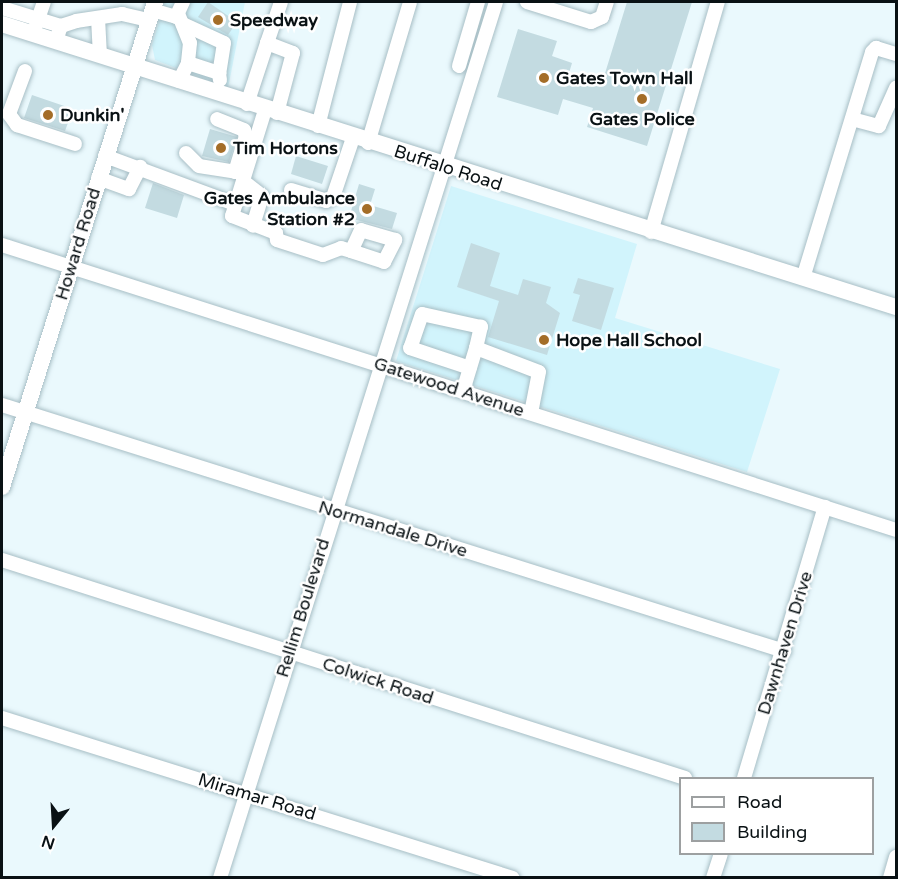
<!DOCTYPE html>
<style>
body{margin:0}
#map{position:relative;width:898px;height:879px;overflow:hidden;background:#eaf9fd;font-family:"Varela Round",sans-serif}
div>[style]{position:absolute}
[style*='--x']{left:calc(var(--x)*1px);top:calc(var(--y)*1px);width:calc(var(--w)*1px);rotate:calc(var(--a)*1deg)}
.built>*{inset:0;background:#d1f4fc}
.building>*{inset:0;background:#c3dbe1}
.roads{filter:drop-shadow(0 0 2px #a7bec5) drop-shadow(0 0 2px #a7bec5)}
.minor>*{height:14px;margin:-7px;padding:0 7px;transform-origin:7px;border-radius:7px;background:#fff}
.major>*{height:16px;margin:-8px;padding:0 8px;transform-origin:8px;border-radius:8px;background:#fff}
.dots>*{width:16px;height:16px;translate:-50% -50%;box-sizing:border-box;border:3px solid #fff;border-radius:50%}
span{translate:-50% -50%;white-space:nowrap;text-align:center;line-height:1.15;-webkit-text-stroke:5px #fff;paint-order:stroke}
.poi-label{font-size:18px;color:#091114;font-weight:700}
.left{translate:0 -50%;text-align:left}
.right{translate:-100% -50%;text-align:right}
.street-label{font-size:18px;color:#091114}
.frame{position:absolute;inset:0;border:3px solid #091114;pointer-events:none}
.legend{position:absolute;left:679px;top:777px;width:195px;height:78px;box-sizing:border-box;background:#fff;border:2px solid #9da0a1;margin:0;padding:8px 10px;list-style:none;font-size:18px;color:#091114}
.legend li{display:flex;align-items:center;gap:12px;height:30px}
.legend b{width:30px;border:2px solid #9da0a1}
.north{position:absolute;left:24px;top:795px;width:60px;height:60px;-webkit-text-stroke:4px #fff;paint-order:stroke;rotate:198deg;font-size:16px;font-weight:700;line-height:24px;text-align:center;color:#091114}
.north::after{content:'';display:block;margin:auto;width:21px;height:27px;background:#091114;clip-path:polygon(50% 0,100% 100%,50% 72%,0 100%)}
</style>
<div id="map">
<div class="built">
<div style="clip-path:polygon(165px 2px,245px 2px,228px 88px,155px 60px,152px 45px)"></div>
<div style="clip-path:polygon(451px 186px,637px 244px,615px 318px,780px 369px,747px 472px,396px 361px)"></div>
</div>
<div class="building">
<div style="clip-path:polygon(208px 2px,237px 22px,228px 35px,198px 17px)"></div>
<div style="clip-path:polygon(627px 2px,692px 2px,647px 146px,587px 127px,593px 108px,563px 99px,558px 115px,497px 97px,518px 29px,557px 41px,552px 56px,572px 63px,569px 73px,602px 83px)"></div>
<div style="clip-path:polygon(32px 95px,73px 109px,65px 131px,24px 118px)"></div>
<div style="clip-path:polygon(210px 129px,237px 137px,229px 162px,202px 156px)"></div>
<div style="clip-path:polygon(296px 156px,328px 166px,322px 184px,291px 174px)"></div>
<div style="clip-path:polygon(153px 183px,184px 195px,177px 218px,145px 208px)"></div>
<div style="clip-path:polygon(359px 184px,375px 189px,370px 205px,397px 213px,392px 229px,349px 218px)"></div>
<div style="clip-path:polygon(471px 243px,500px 253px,490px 286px,518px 295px,523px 279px,551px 287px,546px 303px,560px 313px,547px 355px,488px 337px,499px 301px,457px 287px)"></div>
<div style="clip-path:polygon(578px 278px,614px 288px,601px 330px,572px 321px,580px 295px,573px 293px)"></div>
</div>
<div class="roads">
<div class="minor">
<div style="--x:527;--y:2;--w:67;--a:17.4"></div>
<div style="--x:591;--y:22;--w:12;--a:-24"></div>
<div style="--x:602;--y:17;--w:16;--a:-72"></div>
<div style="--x:2;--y:8;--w:62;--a:17"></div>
<div style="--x:152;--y:10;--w:25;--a:16"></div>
<div style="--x:176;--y:17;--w:17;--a:-65"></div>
<div style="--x:179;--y:16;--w:29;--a:68"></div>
<div style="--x:190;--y:43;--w:20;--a:96"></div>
<div style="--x:98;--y:18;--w:37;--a:87"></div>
<div style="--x:183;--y:24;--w:45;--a:24.9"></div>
<div style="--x:224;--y:43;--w:30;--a:99"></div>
<div style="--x:36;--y:25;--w:24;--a:-71"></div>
<div style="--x:56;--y:41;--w:16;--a:-72"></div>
<div style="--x:61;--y:26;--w:16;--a:-18"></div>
<div style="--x:76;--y:21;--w:47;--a:-8.7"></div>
<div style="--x:122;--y:14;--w:28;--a:13"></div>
<div style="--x:459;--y:66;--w:67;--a:-73.5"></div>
<div style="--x:25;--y:71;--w:46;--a:110.4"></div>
<div style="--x:9;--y:114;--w:14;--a:54"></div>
<div style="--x:17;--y:125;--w:61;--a:18.1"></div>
<div style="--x:179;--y:81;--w:20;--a:-63"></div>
<div style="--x:188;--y:63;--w:33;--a:18"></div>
<div style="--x:219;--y:73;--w:7;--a:82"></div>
<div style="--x:247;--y:104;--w:64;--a:-71.8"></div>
<div style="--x:265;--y:110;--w:111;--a:107.3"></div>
<div style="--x:232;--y:216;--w:47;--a:21.1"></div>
<div style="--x:276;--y:233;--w:7;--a:82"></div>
<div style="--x:277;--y:240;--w:48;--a:18.1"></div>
<div style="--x:323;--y:255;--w:19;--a:-21"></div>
<div style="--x:341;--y:248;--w:10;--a:17"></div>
<div style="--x:351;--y:251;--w:35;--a:18"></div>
<div style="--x:384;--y:262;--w:25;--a:-63"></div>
<div style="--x:395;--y:240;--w:35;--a:-164"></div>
<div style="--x:361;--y:230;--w:23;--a:115"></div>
<div style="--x:277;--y:113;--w:62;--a:-75.1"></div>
<div style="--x:293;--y:53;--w:28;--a:-159"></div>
<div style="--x:267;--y:43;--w:43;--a:-71.1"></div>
<div style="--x:852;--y:119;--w:28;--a:15"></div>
<div style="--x:879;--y:126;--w:42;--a:-65.9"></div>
<div style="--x:318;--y:126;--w:128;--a:-75.5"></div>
<div style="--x:368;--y:143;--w:147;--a:-73.4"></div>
<div style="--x:186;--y:153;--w:18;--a:45"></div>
<div style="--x:199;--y:166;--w:36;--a:9"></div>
<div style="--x:235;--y:172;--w:37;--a:-73"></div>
<div style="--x:246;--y:137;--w:7;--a:-106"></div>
<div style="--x:244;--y:130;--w:29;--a:-158"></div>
<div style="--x:105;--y:156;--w:139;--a:20.3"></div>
<div style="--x:98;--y:178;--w:33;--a:20"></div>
<div style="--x:129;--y:189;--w:25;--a:-63"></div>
<div style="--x:243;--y:181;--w:24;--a:38"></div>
<div style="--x:262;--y:196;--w:31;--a:107"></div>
<div style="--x:291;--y:190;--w:37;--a:17"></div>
<div style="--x:326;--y:201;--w:8;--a:-30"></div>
<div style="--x:333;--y:197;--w:62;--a:-71.3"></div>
<div style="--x:651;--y:232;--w:240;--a:-73.8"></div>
<div style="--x:2;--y:245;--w:938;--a:17.68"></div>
<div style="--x:803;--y:278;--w:236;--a:-73"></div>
<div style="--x:872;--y:52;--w:6;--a:-45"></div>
<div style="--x:876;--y:48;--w:21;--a:17"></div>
<div style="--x:476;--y:348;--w:67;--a:20.9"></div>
<div style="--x:539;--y:372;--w:42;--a:101"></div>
<div style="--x:463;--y:391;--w:45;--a:-73.2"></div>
<div style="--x:476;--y:348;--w:22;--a:-77"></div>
<div style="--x:481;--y:327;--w:60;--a:-167.6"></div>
<div style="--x:422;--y:314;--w:36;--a:109"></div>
<div style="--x:410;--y:348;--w:63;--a:18.4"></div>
<div style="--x:2;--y:405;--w:820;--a:17.46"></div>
<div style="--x:2;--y:560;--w:717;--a:17.7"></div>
<div style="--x:2;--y:718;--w:535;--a:17.39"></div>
<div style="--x:744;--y:778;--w:283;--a:-73.4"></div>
<div style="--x:220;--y:878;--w:918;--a:-72.51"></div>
<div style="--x:713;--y:878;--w:25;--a:-72"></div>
<div style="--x:890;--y:878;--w:22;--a:-74"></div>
</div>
<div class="major">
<div style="--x:2;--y:24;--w:938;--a:17.57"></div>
<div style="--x:2;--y:487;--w:509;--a:-72.49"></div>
</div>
</div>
<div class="dots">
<div style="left:218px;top:20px;background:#a46d28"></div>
<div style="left:544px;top:78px;background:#a46d28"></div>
<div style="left:642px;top:99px;background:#a46d28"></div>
<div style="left:48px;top:115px;background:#a46d28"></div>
<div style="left:221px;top:148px;background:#a46d28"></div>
<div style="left:367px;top:209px;background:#a46d28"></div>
<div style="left:544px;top:340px;background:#a46d28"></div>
</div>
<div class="poi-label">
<span class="left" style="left:230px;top:20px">Speedway</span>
<span class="left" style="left:556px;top:78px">Gates Town Hall</span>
<span class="left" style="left:60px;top:115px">Dunkin'</span>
<span style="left:642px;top:119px">Gates Police</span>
<span class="left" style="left:233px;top:148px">Tim Hortons</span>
<span class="right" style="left:355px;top:209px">Gates Ambulance<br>Station #2</span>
<span class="left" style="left:556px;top:340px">Hope Hall School</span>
</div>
<div class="street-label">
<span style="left:448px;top:168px;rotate:18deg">Buffalo Road</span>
<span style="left:78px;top:244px;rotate:-73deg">Howard Road</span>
<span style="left:449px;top:387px;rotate:18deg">Gatewood Avenue</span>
<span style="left:393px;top:529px;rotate:17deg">Normandale Drive</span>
<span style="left:303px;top:608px;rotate:-73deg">Rellim Boulevard</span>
<span style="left:785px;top:643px;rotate:-73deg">Dawnhaven Drive</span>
<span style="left:378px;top:681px;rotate:18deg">Colwick Road</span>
<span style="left:257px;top:797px;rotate:17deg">Miramar Road</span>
</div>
<div class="frame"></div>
<ul class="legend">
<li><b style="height:8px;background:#fff"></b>Road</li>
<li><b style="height:16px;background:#c3dbe1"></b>Building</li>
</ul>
<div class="north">N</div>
</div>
